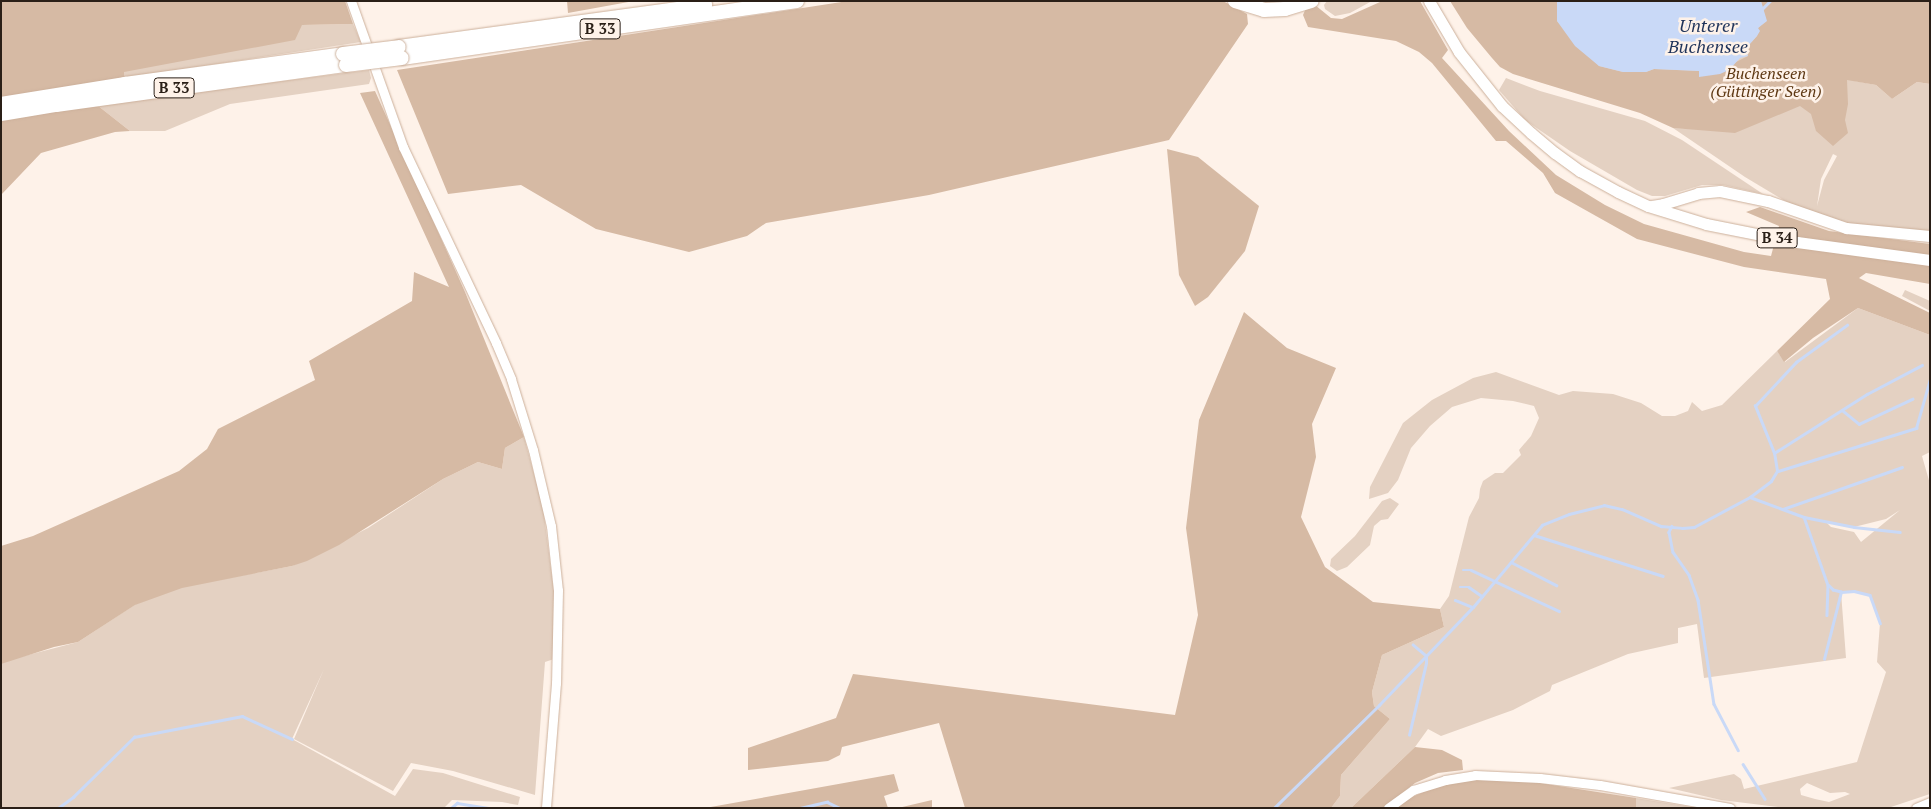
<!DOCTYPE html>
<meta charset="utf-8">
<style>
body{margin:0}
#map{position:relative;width:1931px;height:809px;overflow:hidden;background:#fef2e9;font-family:"PT Serif",serif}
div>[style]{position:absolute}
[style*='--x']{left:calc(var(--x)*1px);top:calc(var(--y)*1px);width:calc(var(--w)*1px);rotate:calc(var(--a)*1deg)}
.green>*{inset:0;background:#e4d1c2}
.forest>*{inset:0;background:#d6baa4}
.water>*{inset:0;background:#c9d9f7}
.stream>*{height:2.5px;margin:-1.25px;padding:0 1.25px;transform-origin:1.25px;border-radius:1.25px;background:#c9d9f7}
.roads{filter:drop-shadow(0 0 1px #ccb09b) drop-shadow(0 0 1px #ccb09b)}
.minor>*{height:9px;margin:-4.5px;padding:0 4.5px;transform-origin:4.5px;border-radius:4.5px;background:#fff}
.major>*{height:11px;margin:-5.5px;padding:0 5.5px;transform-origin:5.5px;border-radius:5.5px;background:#fff}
.highway>*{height:14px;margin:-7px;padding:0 7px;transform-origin:7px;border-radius:7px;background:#fff}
.bridges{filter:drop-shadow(0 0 1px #ccb09b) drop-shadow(0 0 1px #ccb09b)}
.highway-bridge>*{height:14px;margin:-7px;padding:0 7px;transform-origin:7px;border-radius:7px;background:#fff}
span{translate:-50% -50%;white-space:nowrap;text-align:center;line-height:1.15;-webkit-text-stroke:5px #fef2e9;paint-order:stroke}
.shield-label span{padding:1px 4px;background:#fef2e9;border:1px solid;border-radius:4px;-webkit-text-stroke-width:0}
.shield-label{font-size:15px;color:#2a1f17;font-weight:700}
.park-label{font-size:16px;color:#5e3813;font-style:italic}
.water-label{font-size:18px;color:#1f335a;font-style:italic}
.frame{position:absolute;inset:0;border:2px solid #2a1f17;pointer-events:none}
</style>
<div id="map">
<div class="green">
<div style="clip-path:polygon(1327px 1px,1334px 2px,1372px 1px,1350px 13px,1335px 16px,1325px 9px,1324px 5px)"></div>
<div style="clip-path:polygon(evenodd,1457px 1px,1930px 1px,1855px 81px,1876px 85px,1892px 99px,1917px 82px,1930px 84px,1930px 233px,1854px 225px,1790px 204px,1745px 177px,1673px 128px,1697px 129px,1457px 1px,1833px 154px,1837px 156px,1824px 180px,1817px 206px,1821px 179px,1833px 154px)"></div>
<div style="clip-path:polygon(353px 24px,361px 42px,124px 78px,124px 70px,302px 25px)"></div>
<div style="clip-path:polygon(369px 70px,371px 78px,369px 84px,230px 104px,165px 131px,130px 131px,97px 105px)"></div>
<div style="clip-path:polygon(1506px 78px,1540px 91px,1645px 121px,1682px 140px,1763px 194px,1723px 185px,1702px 185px,1665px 196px,1652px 196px,1637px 190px,1570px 151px,1525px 120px,1499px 90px)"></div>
<div style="clip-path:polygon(1905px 290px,1930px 301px,1930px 311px,1902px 296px)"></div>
<div style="clip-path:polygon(evenodd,1858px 308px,1930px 335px,1930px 452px,1922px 456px,1930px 484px,1930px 794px,1888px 808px,1786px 808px,1721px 800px,1669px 788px,1734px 774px,1741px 779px,1744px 789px,1857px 762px,1886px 672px,1877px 662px,1880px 623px,1870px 595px,1854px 591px,1841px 592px,1846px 658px,1704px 678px,1697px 624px,1678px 628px,1678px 643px,1628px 654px,1552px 685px,1550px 691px,1513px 710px,1441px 736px,1428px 729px,1415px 747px,1351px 808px,1331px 808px,1340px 796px,1341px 775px,1390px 719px,1374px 706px,1372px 692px,1382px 655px,1444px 627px,1440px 609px,1449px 596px,1469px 517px,1479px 498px,1480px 489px,1483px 481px,1495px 473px,1503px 473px,1521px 455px,1519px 450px,1531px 436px,1539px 418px,1534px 406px,1513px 401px,1481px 398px,1452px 407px,1430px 426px,1411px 448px,1398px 480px,1388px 493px,1369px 499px,1370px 487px,1403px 423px,1432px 400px,1473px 378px,1496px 372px,1559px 395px,1573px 391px,1613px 394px,1641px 403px,1662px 416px,1675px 416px,1688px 411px,1692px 402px,1702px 411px,1722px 405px,1777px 351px,1785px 362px,1858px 308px,1900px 510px,1861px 542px,1854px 532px,1831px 527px,1825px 521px,1854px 527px,1886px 519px,1900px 510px,1858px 308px,1807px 783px,1830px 793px,1845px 792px,1850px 794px,1829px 802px,1815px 799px,1801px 795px,1800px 789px,1807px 783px)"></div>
<div style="clip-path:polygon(524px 437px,543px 507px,554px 592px,554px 659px,545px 662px,535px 795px,453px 771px,411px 763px,393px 791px,294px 739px,324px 669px,292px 739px,395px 796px,413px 769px,443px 773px,520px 797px,518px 805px,502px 802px,452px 800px,444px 808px,1px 808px,1px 662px,78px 642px,136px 604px,182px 587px,292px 566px,368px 528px,443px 479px,478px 462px,502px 469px,505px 448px)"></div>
<div style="clip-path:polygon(1390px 498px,1399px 504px,1388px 519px,1381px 520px,1374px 526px,1370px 545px,1347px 567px,1337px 571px,1330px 566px,1331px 559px,1355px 536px,1382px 501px)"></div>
<div style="clip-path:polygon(1636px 798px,1697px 808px,1636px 808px)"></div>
</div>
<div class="forest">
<div style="clip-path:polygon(1px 1px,345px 1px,353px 24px,302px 25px,295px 40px,124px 72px,124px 78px,1px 98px)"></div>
<div style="clip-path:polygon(567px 1px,634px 1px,568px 13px)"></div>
<div style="clip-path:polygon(848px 1px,1223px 1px,1247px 14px,1248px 24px,1169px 140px,929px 195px,766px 223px,747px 236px,689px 252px,596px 229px,521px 185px,448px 194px,397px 70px)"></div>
<div style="clip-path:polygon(1420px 1px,1448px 50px,1442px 58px,1509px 131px,1556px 175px,1605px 205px,1644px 224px,1744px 252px,1771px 256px,1779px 226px,1746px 212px,1760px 207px,1829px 231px,1930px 244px,1930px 284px,1866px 273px,1859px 278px,1930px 313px,1930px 335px,1858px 308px,1813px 338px,1784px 362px,1777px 351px,1830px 299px,1826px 279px,1744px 267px,1637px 239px,1555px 193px,1543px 173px,1506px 141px,1496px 141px,1432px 63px,1419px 52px,1396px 41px,1308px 27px,1303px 15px,1306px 8px,1315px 5px,1331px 18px,1342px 19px,1380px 2px)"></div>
<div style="clip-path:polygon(1450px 1px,1557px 1px,1557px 21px,1599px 66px,1623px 72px,1646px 72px,1654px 69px,1700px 71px,1699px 76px,1729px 70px,1734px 63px,1748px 56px,1746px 51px,1748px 46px,1757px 36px,1758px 28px,1766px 21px,1761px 1px,1930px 1px,1930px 84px,1917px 82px,1892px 99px,1876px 85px,1847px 80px,1848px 104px,1845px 120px,1848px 133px,1833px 146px,1816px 131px,1811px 114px,1800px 106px,1735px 133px,1673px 128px,1640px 113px,1513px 74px,1500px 67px,1492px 58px,1467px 28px)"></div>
<div style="clip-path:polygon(375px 91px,465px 292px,524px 437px,505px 448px,502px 469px,478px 462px,443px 479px,339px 545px,307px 561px,292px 566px,182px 588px,135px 605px,78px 642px,54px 647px,1px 664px,1px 546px,33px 536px,179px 471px,207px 449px,218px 429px,315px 380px,309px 361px,412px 301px,414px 272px,449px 287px,360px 93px)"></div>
<div style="clip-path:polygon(97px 105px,130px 131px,115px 132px,41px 153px,1px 195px,1px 119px)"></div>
<div style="clip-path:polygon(1167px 149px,1198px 157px,1259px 206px,1245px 251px,1208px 297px,1195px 306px,1179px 275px)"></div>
<div style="clip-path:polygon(1244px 312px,1287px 348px,1336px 368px,1312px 424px,1316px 457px,1301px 517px,1325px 567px,1373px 602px,1440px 609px,1444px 627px,1382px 655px,1372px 692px,1374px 706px,1390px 719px,1341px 775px,1340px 796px,1331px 808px,965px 808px,939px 723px,842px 747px,840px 755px,828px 761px,748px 770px,748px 748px,836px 718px,853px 674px,1175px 715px,1198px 615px,1186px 528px,1199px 420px)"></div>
<div style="clip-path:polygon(1415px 747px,1442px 750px,1462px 760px,1463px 770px,1438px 773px,1415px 783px,1383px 808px,1351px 808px)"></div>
<div style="clip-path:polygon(894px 774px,899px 791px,884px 796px,888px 808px,705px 808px)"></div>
<div style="clip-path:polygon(1475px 779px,1533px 782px,1636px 798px,1636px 808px,1395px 808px,1403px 801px,1437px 786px)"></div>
<div style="clip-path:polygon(932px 800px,932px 808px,898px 808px)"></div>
</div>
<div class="water">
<div style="clip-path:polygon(1557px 1px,1761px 1px,1767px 21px,1758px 28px,1760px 31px,1757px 36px,1748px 46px,1746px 51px,1748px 56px,1740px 58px,1729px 70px,1720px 74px,1699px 77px,1699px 71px,1654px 69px,1646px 72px,1623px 72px,1599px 66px,1575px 46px,1557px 21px)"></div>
</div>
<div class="stream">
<div style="--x:1762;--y:9;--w:11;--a:-45"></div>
<div style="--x:1842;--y:410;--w:22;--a:39"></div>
<div style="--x:1859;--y:424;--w:59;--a:-25.3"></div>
<div style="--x:1774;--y:453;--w:110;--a:-32.4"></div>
<div style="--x:1867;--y:394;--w:62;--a:-27.8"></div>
<div style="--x:1778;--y:471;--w:145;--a:-17.3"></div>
<div style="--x:1916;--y:428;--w:51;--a:-74.1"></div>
<div style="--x:1750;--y:497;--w:58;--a:20.3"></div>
<div style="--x:1804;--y:517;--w:51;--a:11.3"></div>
<div style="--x:1854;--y:527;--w:46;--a:6.2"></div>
<div style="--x:1783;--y:509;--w:126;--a:-19.4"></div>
<div style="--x:1804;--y:517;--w:72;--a:70.6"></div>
<div style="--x:1828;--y:585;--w:30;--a:92"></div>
<div style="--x:1672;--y:526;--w:7;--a:117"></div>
<div style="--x:1669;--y:532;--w:20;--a:79"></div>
<div style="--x:1673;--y:552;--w:28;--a:55"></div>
<div style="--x:1689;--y:575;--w:27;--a:70"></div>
<div style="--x:1698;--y:600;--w:105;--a:81.3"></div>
<div style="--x:1714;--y:704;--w:52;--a:62.4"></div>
<div style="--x:1534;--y:535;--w:135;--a:17.6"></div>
<div style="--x:1511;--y:562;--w:51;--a:27.1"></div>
<div style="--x:1463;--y:570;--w:8;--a:0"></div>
<div style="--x:1471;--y:570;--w:97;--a:25"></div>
<div style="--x:1460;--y:587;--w:9;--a:0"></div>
<div style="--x:1469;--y:587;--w:16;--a:35"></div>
<div style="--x:1841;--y:592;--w:13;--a:-4"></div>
<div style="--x:1854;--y:591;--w:16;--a:14"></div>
<div style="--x:1870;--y:595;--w:30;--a:70"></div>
<div style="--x:1455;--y:600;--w:18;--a:22"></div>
<div style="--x:1824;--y:659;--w:69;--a:-75.8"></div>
<div style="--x:1841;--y:592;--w:8;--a:-166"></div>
<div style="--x:1833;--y:590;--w:6;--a:-135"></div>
<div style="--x:1409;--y:735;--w:74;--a:-76.7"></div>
<div style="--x:1426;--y:663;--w:7;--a:-90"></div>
<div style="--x:1426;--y:656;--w:17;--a:-140"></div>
<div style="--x:1743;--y:764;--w:41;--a:57.8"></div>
<div style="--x:58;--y:808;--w:19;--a:-36"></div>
<div style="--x:73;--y:797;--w:86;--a:-44.5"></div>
<div style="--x:134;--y:737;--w:110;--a:-11"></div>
<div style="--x:242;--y:716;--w:55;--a:24.7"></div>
<div style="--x:424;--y:808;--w:8;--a:0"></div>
<div style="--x:451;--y:808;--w:8;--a:-40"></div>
<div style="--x:457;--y:803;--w:33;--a:9"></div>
<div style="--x:800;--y:808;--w:28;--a:-13"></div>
<div style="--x:827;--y:802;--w:14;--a:25"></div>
<div style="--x:1274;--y:808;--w:147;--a:-44.4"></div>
<div style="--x:1379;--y:705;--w:136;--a:-46.2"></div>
<div style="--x:1473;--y:607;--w:107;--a:-49.9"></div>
<div style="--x:1542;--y:525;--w:29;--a:-22"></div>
<div style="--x:1569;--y:514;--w:36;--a:-14"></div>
<div style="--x:1604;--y:505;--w:18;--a:13"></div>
<div style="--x:1622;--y:509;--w:43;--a:23.6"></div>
<div style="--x:1661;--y:526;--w:21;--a:5"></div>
<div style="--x:1682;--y:528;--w:12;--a:-5"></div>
<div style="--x:1694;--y:527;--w:64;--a:-28.2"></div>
<div style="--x:1750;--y:497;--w:26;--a:-37"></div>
<div style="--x:1771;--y:481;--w:12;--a:-59"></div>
<div style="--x:1777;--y:471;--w:18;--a:-99"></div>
<div style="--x:1774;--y:453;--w:51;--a:-112"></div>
<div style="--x:1755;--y:406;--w:60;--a:-47"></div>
<div style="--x:1796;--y:362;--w:63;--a:-36"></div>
</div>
<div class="roads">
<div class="minor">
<div style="--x:351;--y:1;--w:155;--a:70.4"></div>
<div style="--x:403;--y:147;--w:217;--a:64.6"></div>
<div style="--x:496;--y:343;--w:39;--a:67"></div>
<div style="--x:511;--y:379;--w:74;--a:72.8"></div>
<div style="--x:533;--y:450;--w:78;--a:76.7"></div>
<div style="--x:551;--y:526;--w:64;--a:83.8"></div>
<div style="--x:558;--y:590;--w:93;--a:91.2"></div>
<div style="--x:556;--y:683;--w:125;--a:94.6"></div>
<div style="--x:1388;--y:808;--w:31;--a:-36"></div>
<div style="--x:1413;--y:790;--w:34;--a:-17"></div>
<div style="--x:1445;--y:780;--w:30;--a:-9"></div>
<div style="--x:1475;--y:775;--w:65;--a:2.6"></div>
<div style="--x:1540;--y:778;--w:60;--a:6.7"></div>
<div style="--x:1600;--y:785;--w:132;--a:10"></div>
<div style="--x:1916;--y:808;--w:15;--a:-23"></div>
</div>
<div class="major">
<div style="--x:1429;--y:1;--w:59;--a:59.5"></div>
<div style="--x:1459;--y:52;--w:69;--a:51.5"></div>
<div style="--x:1502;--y:106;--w:40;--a:43"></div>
<div style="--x:1531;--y:133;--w:31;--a:40"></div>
<div style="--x:1555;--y:153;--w:31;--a:36"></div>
<div style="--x:1580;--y:171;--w:43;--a:28.9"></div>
<div style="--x:1618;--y:192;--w:33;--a:25"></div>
<div style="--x:1648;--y:206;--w:61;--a:17.2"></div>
<div style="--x:1706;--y:224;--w:93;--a:11.2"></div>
<div style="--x:1797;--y:242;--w:134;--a:7.7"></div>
<div style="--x:1652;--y:206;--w:11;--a:-10"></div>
<div style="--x:1663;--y:204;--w:37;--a:-17"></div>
<div style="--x:1698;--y:193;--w:22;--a:-5"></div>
<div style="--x:1720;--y:191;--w:49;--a:11.8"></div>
<div style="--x:1768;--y:201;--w:83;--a:19.1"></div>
<div style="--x:1846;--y:228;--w:84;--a:5.4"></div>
</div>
<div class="highway">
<div style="--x:1235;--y:1;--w:30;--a:17"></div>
<div style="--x:1264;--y:10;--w:21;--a:-3"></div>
<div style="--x:1285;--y:9;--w:28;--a:-17"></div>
<div style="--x:399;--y:47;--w:309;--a:-7.8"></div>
<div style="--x:402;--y:58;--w:399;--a:-8.2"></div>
<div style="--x:1;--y:104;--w:126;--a:-9.2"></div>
<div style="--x:125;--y:84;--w:220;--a:-7.8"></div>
<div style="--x:1;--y:114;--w:56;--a:-9.3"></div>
<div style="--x:56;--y:105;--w:293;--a:-7.9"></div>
</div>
</div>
<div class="bridges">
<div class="highway-bridge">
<div style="--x:343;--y:54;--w:56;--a:-7.1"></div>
<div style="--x:346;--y:65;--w:56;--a:-7.1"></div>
</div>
</div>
<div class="shield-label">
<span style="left:600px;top:29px">B 33</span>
<span style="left:174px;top:88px">B 33</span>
<span style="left:1777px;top:238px">B 34</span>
</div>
<div class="park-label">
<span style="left:1766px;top:82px">Buchenseen<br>(Güttinger Seen)</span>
</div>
<div class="water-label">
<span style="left:1708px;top:36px">Unterer<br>Buchensee</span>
</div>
<div class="frame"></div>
</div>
